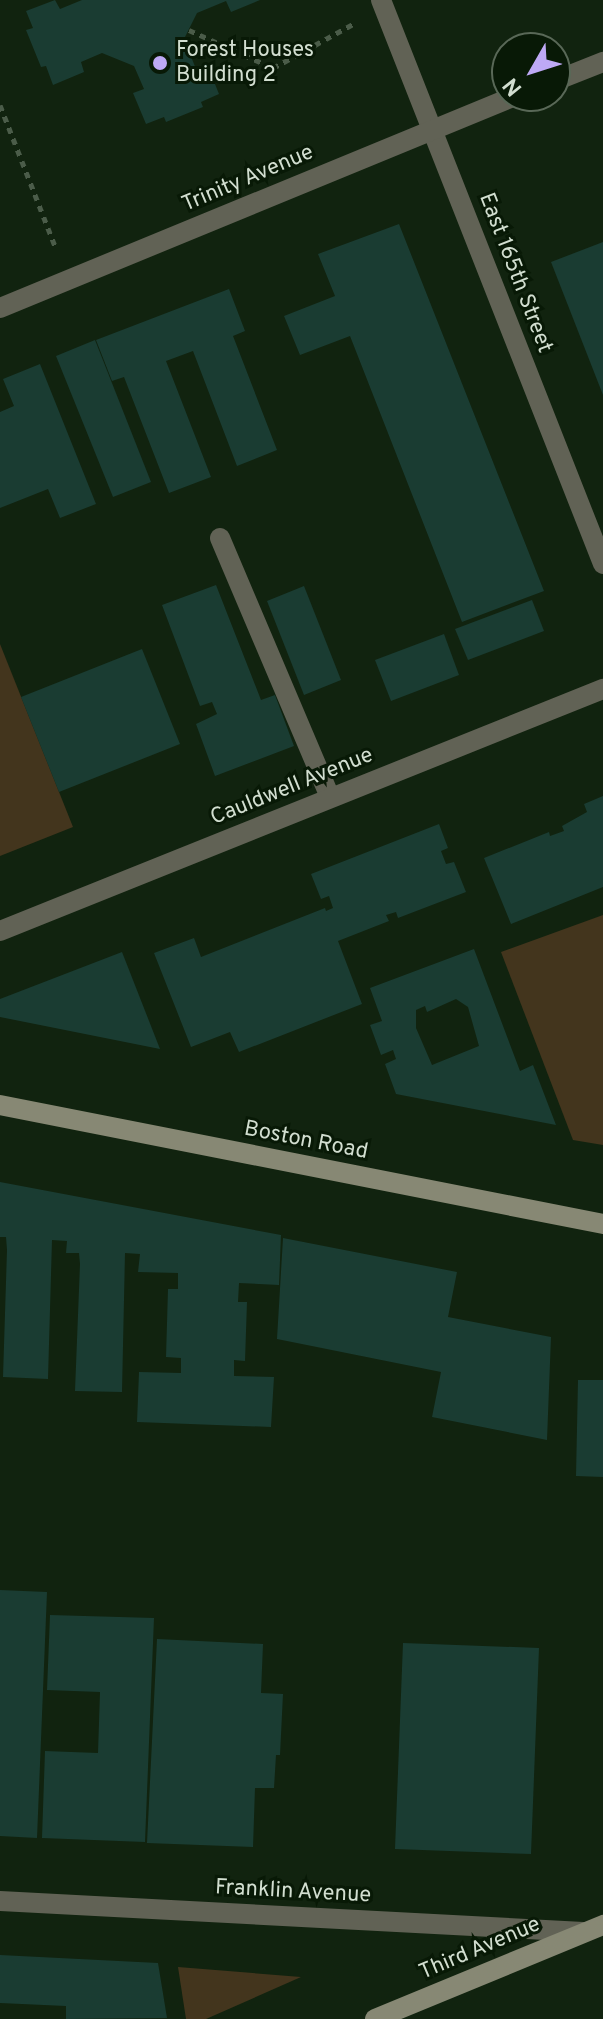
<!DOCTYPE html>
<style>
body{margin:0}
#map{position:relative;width:603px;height:2019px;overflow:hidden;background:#11230f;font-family:Overpass,sans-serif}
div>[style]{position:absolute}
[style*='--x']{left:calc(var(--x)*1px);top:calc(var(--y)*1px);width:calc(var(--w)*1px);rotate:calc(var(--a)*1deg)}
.green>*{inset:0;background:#43351d}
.building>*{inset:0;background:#1a3c32}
.path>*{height:5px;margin-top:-2.5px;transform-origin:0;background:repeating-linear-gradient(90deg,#4b5c49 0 6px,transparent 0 12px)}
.service>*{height:20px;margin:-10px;padding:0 10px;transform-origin:10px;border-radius:10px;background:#616255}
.minor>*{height:20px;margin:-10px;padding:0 10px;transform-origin:10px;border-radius:10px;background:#616255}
.secondary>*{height:20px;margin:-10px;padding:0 10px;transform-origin:10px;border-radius:10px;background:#878874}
.dots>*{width:22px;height:22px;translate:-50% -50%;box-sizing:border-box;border:4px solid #081906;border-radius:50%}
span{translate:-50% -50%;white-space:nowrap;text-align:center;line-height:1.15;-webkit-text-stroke:6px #081906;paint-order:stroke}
.poi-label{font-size:22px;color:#d2ded0}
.left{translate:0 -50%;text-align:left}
.street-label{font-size:22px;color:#d2ded0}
.north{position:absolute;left:491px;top:32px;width:80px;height:80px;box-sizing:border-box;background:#081906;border:2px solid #596857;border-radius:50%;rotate:231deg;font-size:22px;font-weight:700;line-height:32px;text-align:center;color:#d2ded0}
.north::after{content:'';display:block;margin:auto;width:28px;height:36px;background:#bea9f5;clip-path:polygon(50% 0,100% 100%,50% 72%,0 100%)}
</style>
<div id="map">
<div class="green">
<div style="clip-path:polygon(0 644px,73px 827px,0 856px)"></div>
<div style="clip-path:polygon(603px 915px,603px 1145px,573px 1140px,501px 952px)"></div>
<div style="clip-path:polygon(178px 1967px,301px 1977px,206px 2019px,186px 2019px)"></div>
</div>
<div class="building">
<div style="clip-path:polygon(55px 0,60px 9px,82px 0,260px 0,231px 12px,226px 1px,197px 13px,184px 39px,196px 69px,207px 64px,219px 94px,201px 102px,203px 107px,166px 122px,164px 117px,146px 124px,133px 93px,144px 89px,134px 66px,102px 53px,81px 62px,84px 72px,53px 85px,46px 66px,41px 67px,26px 30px,33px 28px,26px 11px)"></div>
<div style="clip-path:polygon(399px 224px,544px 591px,462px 622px,350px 336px,300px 355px,284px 316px,335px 296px,318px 254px)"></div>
<div style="clip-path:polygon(603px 242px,603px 395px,551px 262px)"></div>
<div style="clip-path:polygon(229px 289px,245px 331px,233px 336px,277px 450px,237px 466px,193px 351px,166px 361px,211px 477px,169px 493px,124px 377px,112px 381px,96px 340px)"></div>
<div style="clip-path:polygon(95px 340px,151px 482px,113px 497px,56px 356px)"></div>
<div style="clip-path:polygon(40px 364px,96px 504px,60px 518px,48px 489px,0 508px,0 412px,14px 406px,3px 379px)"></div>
<div style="clip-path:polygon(216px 585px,261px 700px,275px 695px,294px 746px,215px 776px,196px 724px,217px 714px,212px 702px,200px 706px,162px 605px)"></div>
<div style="clip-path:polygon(304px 586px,341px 680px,304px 695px,267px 601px)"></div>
<div style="clip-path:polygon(532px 600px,544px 631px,468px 660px,455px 629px)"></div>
<div style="clip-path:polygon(444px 634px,459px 675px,391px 701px,375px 660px)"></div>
<div style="clip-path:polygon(142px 649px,180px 744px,59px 792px,21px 697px)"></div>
<div style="clip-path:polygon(603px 796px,603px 887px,511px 924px,484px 858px,549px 832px,550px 836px,564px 831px,562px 826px,587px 812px,584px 804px)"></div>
<div style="clip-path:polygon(439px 824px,448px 848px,441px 851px,446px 864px,454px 862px,466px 892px,398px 918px,396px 912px,386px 915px,389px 921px,338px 941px,362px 1004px,239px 1052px,230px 1032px,191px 1047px,154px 953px,194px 938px,201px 957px,325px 908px,326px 911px,333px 908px,329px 896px,321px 899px,311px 874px)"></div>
<div style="clip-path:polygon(evenodd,474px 949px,520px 1071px,533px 1065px,556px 1125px,396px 1094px,385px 1064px,396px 1059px,393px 1050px,381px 1055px,370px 1025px,382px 1021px,370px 988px,474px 949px,456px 999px,468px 1007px,479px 1046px,432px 1065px,416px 1028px,416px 1010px,425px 1006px,427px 1012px,456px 999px)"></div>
<div style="clip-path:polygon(122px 952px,160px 1049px,0 1017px,0 999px)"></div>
<div style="clip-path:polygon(0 1182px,281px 1235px,279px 1285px,239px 1283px,238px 1302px,247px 1302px,245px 1361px,234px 1360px,234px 1376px,274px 1377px,271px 1427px,137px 1422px,139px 1372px,181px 1373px,181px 1358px,166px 1357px,168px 1289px,178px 1289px,178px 1273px,138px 1272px,140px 1254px,125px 1253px,122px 1392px,75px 1391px,80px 1264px,79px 1253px,66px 1253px,67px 1241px,52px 1240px,48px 1379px,3px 1377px,7px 1250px,6px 1237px,0 1237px)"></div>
<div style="clip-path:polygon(283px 1238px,457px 1272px,448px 1317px,551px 1337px,547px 1440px,432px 1417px,441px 1372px,277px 1339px)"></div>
<div style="clip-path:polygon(578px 1380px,603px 1380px,603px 1477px,576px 1476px)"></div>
<div style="clip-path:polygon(0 1590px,47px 1592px,37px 1838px,0 1836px)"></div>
<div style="clip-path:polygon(50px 1615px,154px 1618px,145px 1842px,42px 1838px,45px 1751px,98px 1753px,100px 1692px,47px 1690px)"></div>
<div style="clip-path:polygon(157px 1639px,263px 1644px,261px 1693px,283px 1694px,280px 1755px,276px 1755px,274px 1788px,255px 1788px,253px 1847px,147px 1843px)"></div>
<div style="clip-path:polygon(403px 1643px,539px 1648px,531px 1854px,395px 1849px)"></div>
<div style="clip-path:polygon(0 1955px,158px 1963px,167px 2018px,66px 2019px,66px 2006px,0 2003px)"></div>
</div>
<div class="path">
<div style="--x:189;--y:30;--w:92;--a:24.3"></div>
<div style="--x:273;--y:68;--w:94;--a:-28.8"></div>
<div style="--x:0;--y:105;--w:155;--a:68.7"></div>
</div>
<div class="service">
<div style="--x:220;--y:538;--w:281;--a:67"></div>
</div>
<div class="minor">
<div style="--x:381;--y:0;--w:606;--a:68.51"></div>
<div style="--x:555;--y:81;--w:52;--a:-21.6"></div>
<div style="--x:0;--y:308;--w:557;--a:-22.37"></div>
<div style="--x:0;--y:931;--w:650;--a:-21.87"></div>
<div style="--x:0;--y:1901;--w:584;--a:3.04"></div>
</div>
<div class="secondary">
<div style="--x:0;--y:1105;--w:615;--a:11.16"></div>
<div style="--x:375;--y:2019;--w:247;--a:-22.4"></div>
</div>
<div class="dots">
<div style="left:160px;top:63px;background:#bea9f5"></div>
</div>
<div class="poi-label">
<span class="left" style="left:176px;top:63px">Forest Houses<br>Building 2</span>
</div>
<div class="street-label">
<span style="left:248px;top:179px;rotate:-23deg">Trinity Avenue</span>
<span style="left:515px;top:273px;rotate:69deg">East 165th Street</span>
<span style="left:292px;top:787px;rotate:-22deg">Cauldwell Avenue</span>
<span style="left:306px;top:1141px;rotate:11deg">Boston Road</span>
<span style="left:293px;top:1892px;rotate:3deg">Franklin Avenue</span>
<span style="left:480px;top:1949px;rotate:-23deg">Third Avenue</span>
</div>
<div class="north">N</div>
</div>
